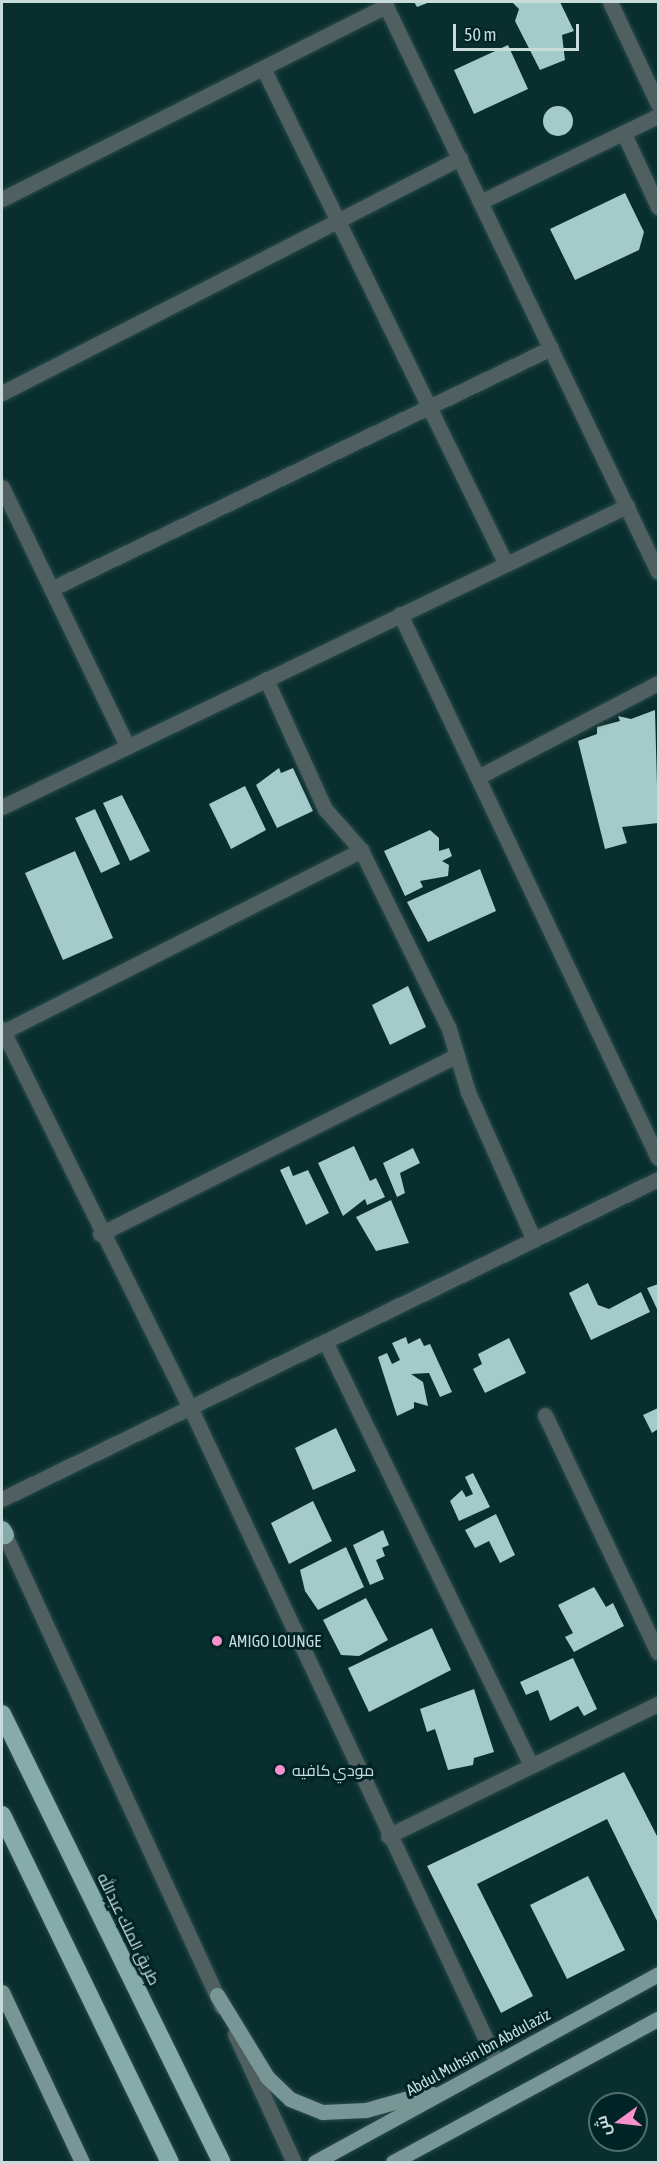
<!DOCTYPE html>
<meta charset="utf-8">
<style>
body{margin:0}
#map{position:relative;width:660px;height:2164px;overflow:hidden;background:#092e2e;font-family:"Asap Condensed",Cairo,sans-serif}
div>[style]{position:absolute}
[style*='--x']{left:calc(var(--x)*1px);top:calc(var(--y)*1px);width:calc(var(--w)*1px);rotate:calc(var(--a)*1deg)}
.building>*{inset:0;background:#a4cbca}
.round{border-radius:50%}
.roads{filter:drop-shadow(0 0 2px #284a4a) drop-shadow(0 0 2px #284a4a)}
.minor>*{height:15px;margin:-7.5px;padding:0 7.5px;transform-origin:7.5px;border-radius:7.5px;background:#505f5f}
.major>*{height:15px;margin:-7.5px;padding:0 7.5px;transform-origin:7.5px;border-radius:7.5px;background:#779695}
.highway>*{height:18px;margin:-9px;padding:0 9px;transform-origin:9px;border-radius:9px;background:#86abab}
.dots>*{width:16px;height:16px;translate:-50% -50%;box-sizing:border-box;border:3px solid #002425;border-radius:50%}
span{translate:-50% -50%;white-space:nowrap;text-align:center;line-height:1.15;-webkit-text-stroke:6px #002425;paint-order:stroke}
.poi-label{font-size:16px;color:#c8dbdb}
.left{translate:0 -50%;text-align:left}
.street-label{font-size:16px;color:#c8dbdb}
.frame{position:absolute;inset:0;border:3px solid #c8dbdb;pointer-events:none}
.north{position:absolute;left:588px;top:2092px;width:60px;height:60px;box-sizing:border-box;background:#002425;border:2px solid #506d6e;border-radius:50%;rotate:255deg;font-size:16px;font-weight:700;line-height:24px;text-align:center;color:#c8dbdb}
.north::after{content:'';display:block;margin:auto;width:21px;height:27px;background:#f890cb;clip-path:polygon(50% 0,100% 100%,50% 72%,0 100%)}
.scale{position:absolute;left:453px;top:24px;width:126px;height:27px;box-sizing:border-box;border:3px solid #c8dbdb;border-top:0;padding-left:8px;font-size:18px;line-height:21px;white-space:nowrap;color:#c8dbdb;-webkit-text-stroke:4px #002425;paint-order:stroke}
</style>
<div id="map">
<div class="building">
<div style="clip-path:polygon(414px 2px,430px 2px,417px 7px)"></div>
<div style="clip-path:polygon(512px 2px,560px 2px,574px 31px,562px 35px,565px 60px,540px 70px,515px 21px,519px 9px)"></div>
<div style="clip-path:polygon(508px 45px,528px 89px,474px 114px,454px 70px)"></div>
<div class="round" style="left:543px;top:106px;width:30px;height:30px"></div>
<div style="clip-path:polygon(625px 193px,644px 232px,639px 250px,575px 280px,550px 229px)"></div>
<div style="clip-path:polygon(655px 710px,658px 823px,622px 827px,627px 843px,605px 849px,578px 741px,597px 734px,597px 727px,620px 721px,618px 716px,631px 719px)"></div>
<div style="clip-path:polygon(279px 768px,281px 773px,293px 768px,313px 811px,277px 828px,256px 785px)"></div>
<div style="clip-path:polygon(245px 786px,266px 830px,231px 849px,209px 804px)"></div>
<div style="clip-path:polygon(122px 795px,150px 851px,130px 861px,103px 803px)"></div>
<div style="clip-path:polygon(95px 809px,120px 864px,101px 873px,75px 818px)"></div>
<div style="clip-path:polygon(430px 830px,439px 838px,439px 851px,449px 848px,452px 856px,442px 861px,449px 865px,448px 876px,420px 881px,423px 887px,405px 896px,384px 851px)"></div>
<div style="clip-path:polygon(75px 851px,113px 938px,63px 960px,25px 873px)"></div>
<div style="clip-path:polygon(480px 869px,496px 911px,428px 942px,407px 902px)"></div>
<div style="clip-path:polygon(408px 986px,426px 1027px,390px 1045px,372px 1005px)"></div>
<div style="clip-path:polygon(354px 1146px,370px 1181px,376px 1178px,385px 1197px,367px 1205px,365px 1199px,343px 1216px,318px 1163px)"></div>
<div style="clip-path:polygon(413px 1148px,420px 1163px,400px 1173px,405px 1193px,397px 1197px,383px 1163px)"></div>
<div style="clip-path:polygon(289px 1166px,293px 1176px,308px 1170px,329px 1213px,306px 1225px,280px 1170px)"></div>
<div style="clip-path:polygon(391px 1200px,409px 1243px,376px 1251px,356px 1217px)"></div>
<div style="clip-path:polygon(588px 1283px,598px 1305px,609px 1309px,641px 1292px,650px 1312px,591px 1340px,569px 1293px)"></div>
<div style="clip-path:polygon(658px 1284px,658px 1311px,647px 1288px)"></div>
<div style="clip-path:polygon(406px 1337px,408px 1344px,420px 1338px,424px 1346px,430px 1344px,452px 1392px,440px 1397px,429px 1373px,411px 1374px,423px 1382px,428px 1406px,414px 1402px,414px 1408px,397px 1416px,378px 1357px,387px 1353px,392px 1364px,400px 1360px,392px 1343px)"></div>
<div style="clip-path:polygon(509px 1338px,526px 1373px,485px 1393px,473px 1369px,482px 1364px,478px 1354px)"></div>
<div style="clip-path:polygon(658px 1408px,658px 1429px,652px 1433px,643px 1415px)"></div>
<div style="clip-path:polygon(336px 1428px,356px 1471px,313px 1490px,295px 1448px)"></div>
<div style="clip-path:polygon(473px 1473px,490px 1507px,459px 1521px,450px 1501px,462px 1490px,466px 1497px,473px 1494px,465px 1477px)"></div>
<div style="clip-path:polygon(313px 1501px,332px 1541px,289px 1564px,271px 1523px)"></div>
<div style="clip-path:polygon(496px 1514px,515px 1555px,500px 1563px,489px 1541px,475px 1548px,465px 1530px)"></div>
<div style="clip-path:polygon(383px 1530px,389px 1545px,382px 1548px,385px 1556px,376px 1560px,384px 1579px,370px 1585px,353px 1545px)"></div>
<div style="clip-path:polygon(346px 1547px,364px 1587px,318px 1610px,305px 1591px,300px 1570px)"></div>
<div style="clip-path:polygon(594px 1587px,606px 1607px,613px 1603px,624px 1626px,574px 1652px,565px 1637px,573px 1633px,558px 1605px)"></div>
<div style="clip-path:polygon(366px 1598px,388px 1640px,359px 1656px,341px 1655px,323px 1620px)"></div>
<div style="clip-path:polygon(432px 1628px,451px 1670px,369px 1712px,348px 1668px)"></div>
<div style="clip-path:polygon(573px 1658px,597px 1709px,584px 1716px,578px 1706px,550px 1721px,538px 1690px,526px 1695px,520px 1682px)"></div>
<div style="clip-path:polygon(474px 1689px,494px 1752px,474px 1758px,473px 1765px,448px 1770px,435px 1729px,427px 1732px,420px 1709px)"></div>
<div style="clip-path:polygon(624px 1772px,658px 1838px,658px 1923px,607px 1819px,477px 1884px,533px 1996px,501px 2013px,427px 1866px)"></div>
<div style="clip-path:polygon(588px 1876px,625px 1950px,567px 1979px,530px 1905px)"></div>
</div>
<div class="roads">
<div class="minor">
<div style="--x:384;--y:2;--w:632;--a:64.33"></div>
<div style="--x:610;--y:2;--w:113;--a:64.8"></div>
<div style="--x:263;--y:68;--w:552;--a:63.9"></div>
<div style="--x:624;--y:134;--w:81;--a:65"></div>
<div style="--x:2;--y:199;--w:430;--a:-26.7"></div>
<div style="--x:480;--y:202;--w:198;--a:-25.8"></div>
<div style="--x:2;--y:393;--w:515;--a:-27.16"></div>
<div style="--x:2;--y:487;--w:288;--a:64.2"></div>
<div style="--x:51;--y:589;--w:555;--a:-25.73"></div>
<div style="--x:400;--y:614;--w:602;--a:64.63"></div>
<div style="--x:266;--y:679;--w:143;--a:65.6"></div>
<div style="--x:325;--y:809;--w:55;--a:48.7"></div>
<div style="--x:361;--y:850;--w:199;--a:63.8"></div>
<div style="--x:449;--y:1029;--w:66;--a:73.2"></div>
<div style="--x:468;--y:1092;--w:162;--a:66"></div>
<div style="--x:478;--y:777;--w:203;--a:-27.6"></div>
<div style="--x:2;--y:807;--w:694;--a:-25.72"></div>
<div style="--x:2;--y:1029;--w:422;--a:63.6"></div>
<div style="--x:190;--y:1407;--w:724;--a:64.92"></div>
<div style="--x:3;--y:1032;--w:402;--a:-26.9"></div>
<div style="--x:100;--y:1234;--w:399;--a:-26.6"></div>
<div style="--x:325;--y:1341;--w:472;--a:64.1"></div>
<div style="--x:545;--y:1415;--w:263;--a:64.6"></div>
<div style="--x:2;--y:1499;--w:730;--a:-26"></div>
<div style="--x:2;--y:1529;--w:526;--a:65.29"></div>
<div style="--x:388;--y:1836;--w:301;--a:-26.1"></div>
<div style="--x:235;--y:2034;--w:141;--a:65.3"></div>
</div>
<div class="major">
<div style="--x:2;--y:1992;--w:188;--a:64.8"></div>
<div style="--x:217;--y:1995;--w:96;--a:58.6"></div>
<div style="--x:267;--y:2077;--w:32;--a:44"></div>
<div style="--x:290;--y:2099;--w:35;--a:22"></div>
<div style="--x:322;--y:2112;--w:44;--a:-2.6"></div>
<div style="--x:366;--y:2110;--w:66;--a:-15.9"></div>
<div style="--x:315;--y:2162;--w:391;--a:-28.7"></div>
<div style="--x:393;--y:2162;--w:301;--a:-28.4"></div>
</div>
<div class="highway">
<div style="--x:2;--y:1530;--w:6;--a:59"></div>
<div style="--x:2;--y:1714;--w:499;--a:63.9"></div>
<div style="--x:2;--y:1815;--w:386;--a:64.2"></div>
</div>
</div>
<div class="dots">
<div style="left:217px;top:1641px;background:#f890cb"></div>
<div style="left:280px;top:1770px;background:#f890cb"></div>
</div>
<div class="poi-label">
<span class="left" style="left:229px;top:1641px">AMIGO LOUNGE</span>
<span class="left" style="left:292px;top:1770px">مودي كافيه</span>
</div>
<div class="street-label">
<span style="left:129px;top:1929px;rotate:64deg">طريق الملك عبدالله</span>
<span style="left:478px;top:2052px;rotate:-29deg">Abdul Muhsin Ibn Abdulaziz</span>
</div>
<div class="frame"></div>
<div class="north">ش</div>
<div class="scale">50 m</div>
</div>
